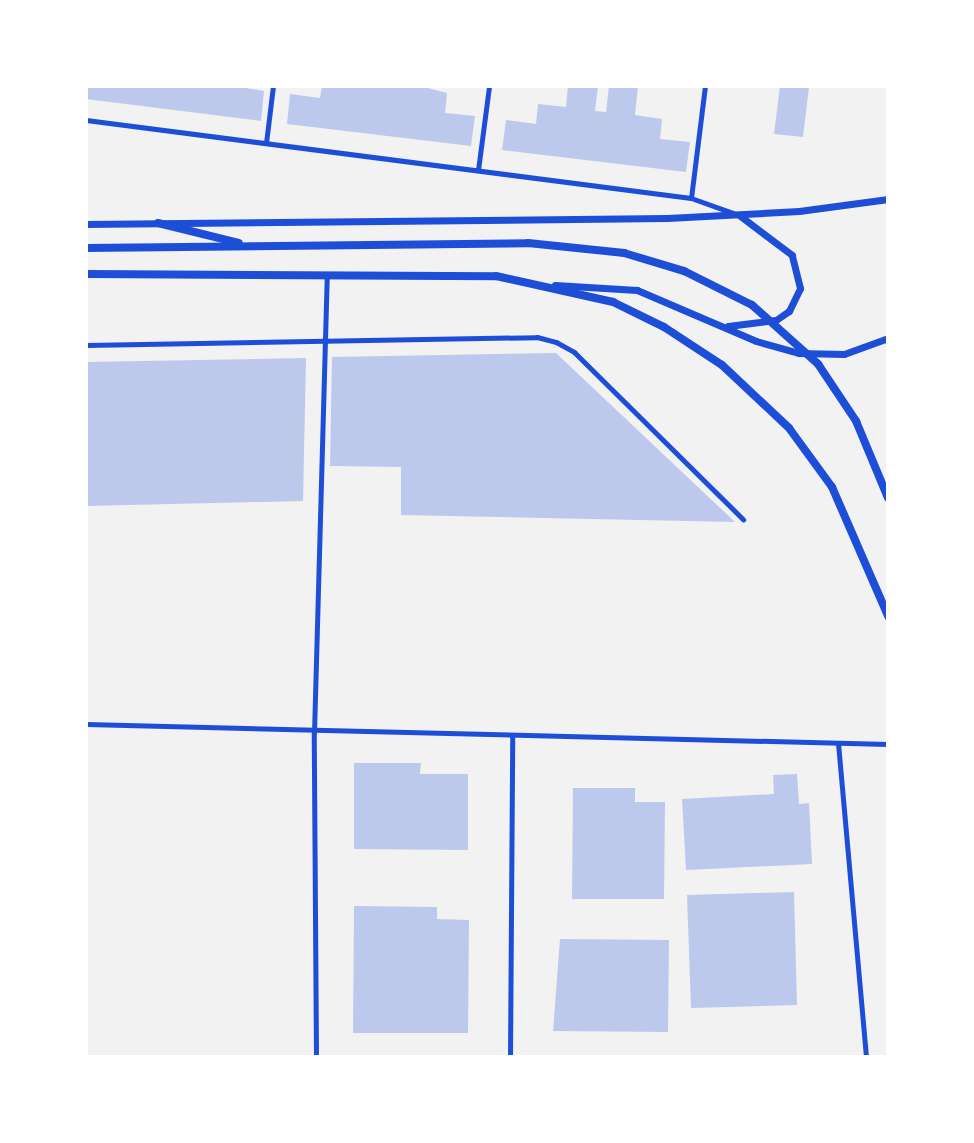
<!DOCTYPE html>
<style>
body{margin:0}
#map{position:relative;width:974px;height:1143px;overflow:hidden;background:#f2f2f2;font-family:Raleway,sans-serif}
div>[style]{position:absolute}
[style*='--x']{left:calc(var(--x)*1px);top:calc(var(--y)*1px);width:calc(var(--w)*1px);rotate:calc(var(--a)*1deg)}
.building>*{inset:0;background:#bdc9ec}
.minor>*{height:5px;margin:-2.5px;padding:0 2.5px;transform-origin:2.5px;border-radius:2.5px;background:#1d4ed8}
.primary>*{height:7px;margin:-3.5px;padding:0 3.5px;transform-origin:3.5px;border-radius:3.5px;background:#1d4ed8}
.trunk>*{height:8px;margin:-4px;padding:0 4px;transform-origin:4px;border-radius:4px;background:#1d4ed8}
span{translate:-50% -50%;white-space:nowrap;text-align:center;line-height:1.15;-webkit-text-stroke:8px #fff;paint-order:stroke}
.frame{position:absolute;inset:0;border:88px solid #fff;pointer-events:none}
</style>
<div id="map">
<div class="building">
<div style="clip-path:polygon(86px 86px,234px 86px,264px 91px,261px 121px,86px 99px)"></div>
<div style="clip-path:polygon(322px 86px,420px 86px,447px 93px,445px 113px,475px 116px,471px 146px,287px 124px,290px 94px,320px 98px)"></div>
<div style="clip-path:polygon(568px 86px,598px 86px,595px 111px,606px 112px,609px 86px,638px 86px,635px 115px,662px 119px,660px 139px,690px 142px,686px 172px,502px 150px,506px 120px,536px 124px,538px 104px,566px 107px)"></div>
<div style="clip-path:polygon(780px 86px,809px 87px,803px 137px,774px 134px)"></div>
<div style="clip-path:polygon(556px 353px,735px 522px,401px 515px,401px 467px,330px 466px,332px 357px)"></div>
<div style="clip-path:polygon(306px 358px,303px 501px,86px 506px,86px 362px)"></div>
<div style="clip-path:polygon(354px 763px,421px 763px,420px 774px,468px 774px,468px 850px,354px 849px)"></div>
<div style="clip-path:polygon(797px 774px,799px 804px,809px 803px,812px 864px,686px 870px,682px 799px,774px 794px,773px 775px)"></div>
<div style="clip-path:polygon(573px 788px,635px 788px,635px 802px,665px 802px,664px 899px,572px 899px)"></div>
<div style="clip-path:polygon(794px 892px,797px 1005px,691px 1008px,687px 895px)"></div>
<div style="clip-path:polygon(354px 906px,437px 907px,437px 919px,469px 920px,468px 1033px,353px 1033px)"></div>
<div style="clip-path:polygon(560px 939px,669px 940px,668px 1032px,553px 1031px)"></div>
</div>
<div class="minor">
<div style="--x:86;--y:120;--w:610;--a:7.35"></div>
<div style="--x:691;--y:198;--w:45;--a:19.7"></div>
<div style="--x:266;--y:143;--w:57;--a:-83"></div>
<div style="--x:478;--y:170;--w:85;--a:-82.5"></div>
<div style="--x:691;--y:198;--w:113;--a:-82.9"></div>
<div style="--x:86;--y:345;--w:451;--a:-1"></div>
<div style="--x:537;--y:337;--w:20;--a:15"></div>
<div style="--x:556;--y:342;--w:21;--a:29"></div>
<div style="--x:574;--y:352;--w:238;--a:44.7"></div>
<div style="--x:86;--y:724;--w:802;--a:1.43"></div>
<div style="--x:838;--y:743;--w:315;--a:84.9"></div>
<div style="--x:316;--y:1057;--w:324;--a:-90.4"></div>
<div style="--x:314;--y:733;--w:459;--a:-88.4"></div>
<div style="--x:510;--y:1057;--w:320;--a:-89.6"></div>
</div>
<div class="primary">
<div style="--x:86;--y:224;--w:581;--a:-0.59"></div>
<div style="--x:667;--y:218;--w:132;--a:-3"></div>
<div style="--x:799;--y:211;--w:90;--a:-7.7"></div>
<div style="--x:555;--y:285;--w:82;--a:3.5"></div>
<div style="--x:637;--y:290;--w:129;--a:23.2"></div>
<div style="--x:756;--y:341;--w:45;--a:15.6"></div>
<div style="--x:799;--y:353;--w:45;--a:1.3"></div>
<div style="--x:844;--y:354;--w:47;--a:-20"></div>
<div style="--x:728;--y:326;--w:48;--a:-7.1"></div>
<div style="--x:776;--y:320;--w:16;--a:-35"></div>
<div style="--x:789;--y:311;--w:25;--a:-64"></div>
<div style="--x:800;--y:288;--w:34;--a:-104"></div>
<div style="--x:792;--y:255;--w:66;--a:-143"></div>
</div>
<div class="trunk">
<div style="--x:158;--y:223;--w:83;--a:13.9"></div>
<div style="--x:86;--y:248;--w:442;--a:-0.6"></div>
<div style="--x:528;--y:243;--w:97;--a:5.9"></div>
<div style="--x:624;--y:253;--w:63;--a:16.7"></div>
<div style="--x:684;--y:271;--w:76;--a:26.6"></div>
<div style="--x:752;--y:305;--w:89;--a:41.8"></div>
<div style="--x:818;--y:364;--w:69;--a:56.3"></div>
<div style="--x:856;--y:421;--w:83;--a:67.4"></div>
<div style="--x:86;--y:274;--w:410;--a:0.3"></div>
<div style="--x:496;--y:276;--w:120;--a:12.5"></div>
<div style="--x:613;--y:302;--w:57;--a:26.1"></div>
<div style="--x:664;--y:327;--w:69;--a:33.2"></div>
<div style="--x:722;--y:365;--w:92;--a:43.2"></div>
<div style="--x:789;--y:428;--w:73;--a:53.9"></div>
<div style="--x:832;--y:487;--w:141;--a:66.5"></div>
</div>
<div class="frame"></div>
</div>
